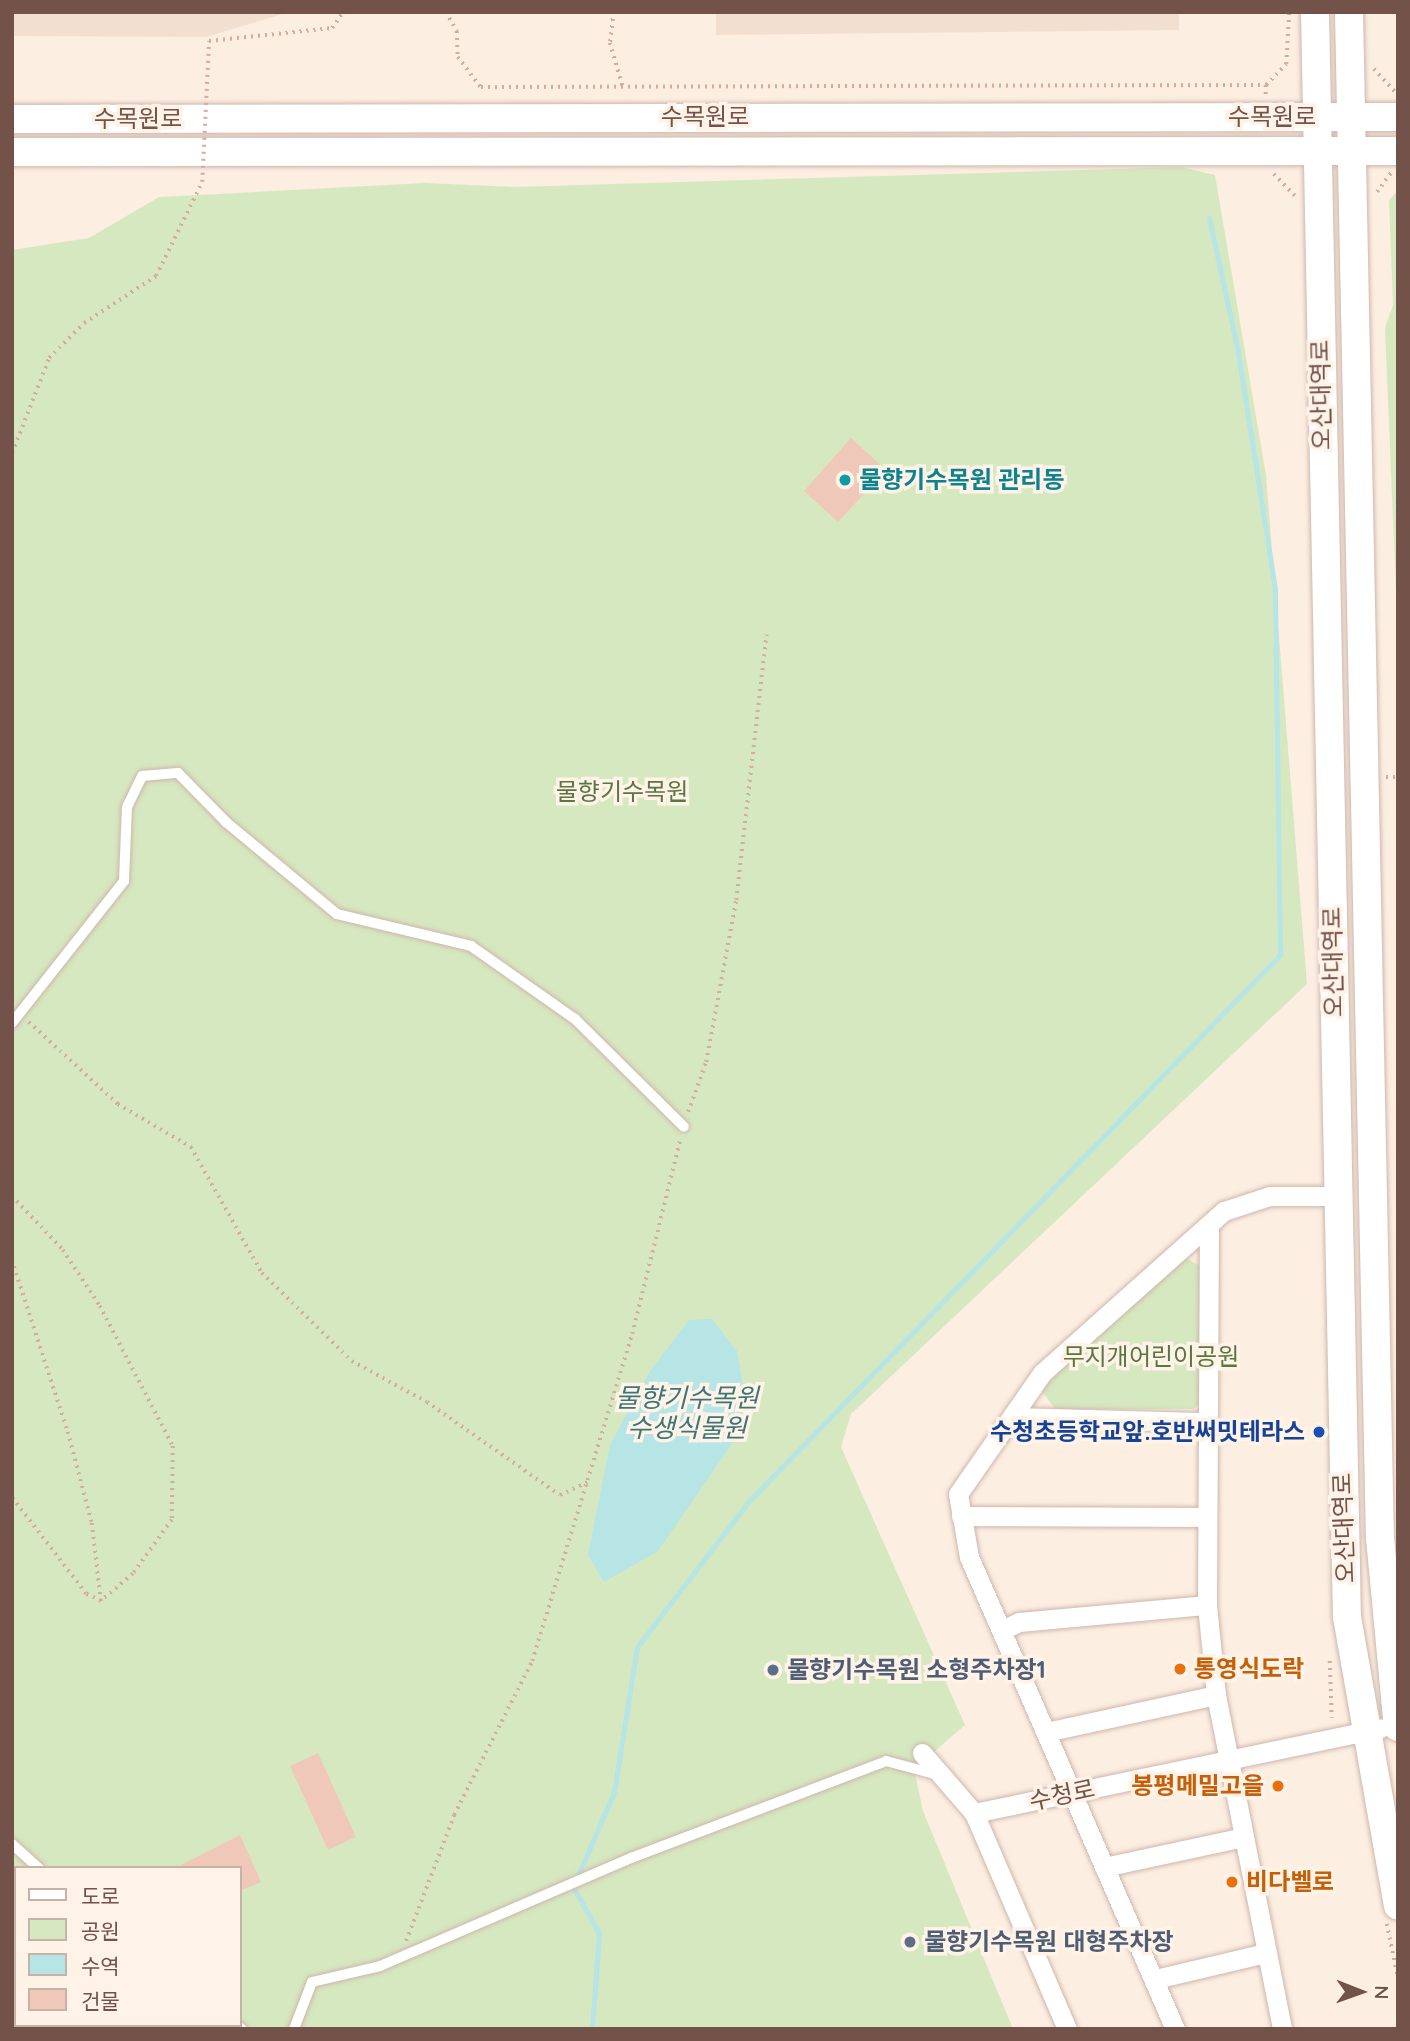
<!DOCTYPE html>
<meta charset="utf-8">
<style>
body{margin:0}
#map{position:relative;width:1410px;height:2041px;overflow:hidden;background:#fceee1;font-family:Quicksand,"Noto Sans KR",sans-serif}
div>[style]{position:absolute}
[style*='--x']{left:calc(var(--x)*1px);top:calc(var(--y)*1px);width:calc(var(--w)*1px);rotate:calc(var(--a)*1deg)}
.residential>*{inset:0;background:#f3dfd0}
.green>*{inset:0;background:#d6e8c0}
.water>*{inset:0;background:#b7e4e4}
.stream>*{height:5px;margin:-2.5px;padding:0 2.5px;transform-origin:2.5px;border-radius:2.5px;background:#b7e4e4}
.building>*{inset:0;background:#f0c8ba}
.path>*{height:3.5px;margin-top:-1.75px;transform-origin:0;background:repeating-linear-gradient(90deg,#d5ab9d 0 2px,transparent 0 7px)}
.roads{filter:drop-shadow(0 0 2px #ceb6ab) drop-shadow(0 0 2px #ceb6ab)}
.lane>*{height:10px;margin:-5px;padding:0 5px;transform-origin:5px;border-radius:5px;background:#fff}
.street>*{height:19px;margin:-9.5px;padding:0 9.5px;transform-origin:9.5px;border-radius:9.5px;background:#fff}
.secondary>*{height:28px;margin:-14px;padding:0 14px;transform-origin:14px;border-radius:14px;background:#fff}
.path-bridge>*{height:3.5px;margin-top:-1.75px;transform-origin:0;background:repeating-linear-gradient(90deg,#d5ab9d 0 2px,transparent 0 7px)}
.dots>*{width:19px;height:19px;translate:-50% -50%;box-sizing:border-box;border:4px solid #fff2e7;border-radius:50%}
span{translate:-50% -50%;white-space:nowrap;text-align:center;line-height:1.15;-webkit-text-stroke:7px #fff2e7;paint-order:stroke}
.street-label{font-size:24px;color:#725249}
.culture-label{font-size:24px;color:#0d838f;font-weight:700}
.left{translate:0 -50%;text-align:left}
.park-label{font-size:24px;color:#597841}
.transit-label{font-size:24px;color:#164399;font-weight:700}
.right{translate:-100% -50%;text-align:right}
.food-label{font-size:24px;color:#c56008;font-weight:700}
.service-label{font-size:24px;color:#4e5e75;font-weight:700}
.water-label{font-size:26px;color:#3d7678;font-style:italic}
.frame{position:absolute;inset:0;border:14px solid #725249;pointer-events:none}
.legend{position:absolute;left:14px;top:1866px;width:228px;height:161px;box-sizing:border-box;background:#fff2e7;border:2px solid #c7b2a8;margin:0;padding:9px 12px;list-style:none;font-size:21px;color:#725249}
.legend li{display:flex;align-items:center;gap:14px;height:35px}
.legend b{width:35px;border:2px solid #c7b2a8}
.north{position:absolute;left:1326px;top:1957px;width:70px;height:70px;-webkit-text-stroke:5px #fff2e7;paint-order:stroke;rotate:91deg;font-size:19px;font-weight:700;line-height:28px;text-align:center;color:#725249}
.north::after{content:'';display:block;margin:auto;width:24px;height:32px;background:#725249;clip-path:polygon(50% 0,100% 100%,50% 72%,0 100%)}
</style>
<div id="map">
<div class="residential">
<div style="clip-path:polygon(12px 12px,289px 12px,206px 37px,12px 36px)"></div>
<div style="clip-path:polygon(716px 12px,1179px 12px,1179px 30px,716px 35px)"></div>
</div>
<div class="green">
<div style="clip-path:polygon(evenodd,1181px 167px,1215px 175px,1266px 475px,1307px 984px,851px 1414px,841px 1447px,965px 1725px,914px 1769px,923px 1811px,1013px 2029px,12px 2029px,12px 250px,89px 238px,159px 197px,425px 183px,515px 187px,1181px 167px,16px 1868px,240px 1868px,240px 2025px,16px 2025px,16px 1868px)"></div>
<div style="clip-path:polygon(1398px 190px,1398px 639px,1385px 328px,1393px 305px,1389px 200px)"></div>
<div style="clip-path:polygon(1179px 1254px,1204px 1268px,1204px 1400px,1194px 1409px,1055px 1409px,1041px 1390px)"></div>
</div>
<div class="water">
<div style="clip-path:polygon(712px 1319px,737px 1351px,743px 1385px,740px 1432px,658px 1551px,604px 1582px,588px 1555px,610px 1445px,650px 1371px,689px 1320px)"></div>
</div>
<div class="stream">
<div style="--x:592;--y:2029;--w:96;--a:-85.8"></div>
<div style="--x:599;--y:1933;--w:53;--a:-119.5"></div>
<div style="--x:573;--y:1887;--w:103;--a:-66.7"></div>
<div style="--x:614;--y:1792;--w:147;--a:-81"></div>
<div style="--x:637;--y:1647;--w:184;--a:-52.5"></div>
<div style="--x:749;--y:1501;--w:762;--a:-45.8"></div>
<div style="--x:1280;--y:955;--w:366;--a:-90.8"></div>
<div style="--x:1275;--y:589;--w:245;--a:-98.9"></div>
<div style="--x:1237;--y:347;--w:132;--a:-102.2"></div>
</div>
<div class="building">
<div style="clip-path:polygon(851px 438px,886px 470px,838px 522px,804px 491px)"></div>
<div style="clip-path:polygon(318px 1753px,356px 1837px,328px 1850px,290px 1766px)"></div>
<div style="clip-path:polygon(240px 1835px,261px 1882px,240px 1891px,240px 1868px,175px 1868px)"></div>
</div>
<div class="path">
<div style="--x:446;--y:12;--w:22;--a:60"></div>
<div style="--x:457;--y:31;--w:26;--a:88"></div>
<div style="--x:458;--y:57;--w:38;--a:53"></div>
<div style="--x:481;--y:87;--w:785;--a:-0.15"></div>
<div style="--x:1266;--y:85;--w:29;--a:-46"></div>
<div style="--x:1286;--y:64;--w:52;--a:-86.7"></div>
<div style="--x:614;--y:12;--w:31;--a:97"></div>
<div style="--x:610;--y:43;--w:46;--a:73.5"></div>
<div style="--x:209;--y:41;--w:124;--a:-6"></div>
<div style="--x:332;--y:28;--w:19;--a:-55"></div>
<div style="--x:1374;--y:69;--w:33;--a:47"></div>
<div style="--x:1266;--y:85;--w:12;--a:90"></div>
<div style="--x:1274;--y:174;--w:30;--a:46"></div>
<div style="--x:1377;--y:192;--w:24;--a:-54"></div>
<div style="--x:12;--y:453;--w:102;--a:-68.7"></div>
<div style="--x:49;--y:358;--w:49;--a:-45"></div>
<div style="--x:84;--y:323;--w:86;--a:-33.1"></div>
<div style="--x:156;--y:276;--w:105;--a:-63.9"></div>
<div style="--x:1386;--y:777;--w:12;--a:0"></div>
<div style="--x:29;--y:1022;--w:121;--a:42.7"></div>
<div style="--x:118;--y:1104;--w:85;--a:30.5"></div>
<div style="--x:191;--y:1147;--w:145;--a:60.6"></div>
<div style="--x:262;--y:1273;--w:126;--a:44.4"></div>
<div style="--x:352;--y:1361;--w:85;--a:28.7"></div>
<div style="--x:427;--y:1402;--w:162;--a:35"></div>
<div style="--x:560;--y:1495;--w:31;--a:-25"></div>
<div style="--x:688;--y:1112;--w:53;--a:-70.2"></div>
<div style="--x:706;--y:1062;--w:165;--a:-79.5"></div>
<div style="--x:736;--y:900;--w:267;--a:-83.5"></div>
<div style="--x:12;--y:1196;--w:74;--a:46.6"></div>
<div style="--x:63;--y:1250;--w:67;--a:56.5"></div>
<div style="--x:100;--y:1306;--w:158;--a:62.5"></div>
<div style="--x:173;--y:1446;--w:74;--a:90.8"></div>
<div style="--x:172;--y:1520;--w:67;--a:125.8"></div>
<div style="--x:133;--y:1574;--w:42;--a:139.8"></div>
<div style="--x:101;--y:1601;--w:17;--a:-155"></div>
<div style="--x:86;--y:1594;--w:121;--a:-127.6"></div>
<div style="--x:12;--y:1260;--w:181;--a:72"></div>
<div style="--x:68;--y:1432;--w:94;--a:75.2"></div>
<div style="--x:92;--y:1523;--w:79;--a:83.4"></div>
<div style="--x:1330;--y:1661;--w:57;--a:88"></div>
<div style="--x:1387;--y:1924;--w:54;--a:78.3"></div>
<div style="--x:406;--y:1941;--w:135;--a:-69.1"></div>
<div style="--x:454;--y:1815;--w:173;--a:-63.1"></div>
<div style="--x:532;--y:1661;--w:342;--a:-73"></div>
<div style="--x:632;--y:1334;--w:200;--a:-76.1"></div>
</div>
<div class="roads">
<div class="lane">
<div style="--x:12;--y:1023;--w:181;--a:-51.7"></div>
<div style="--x:124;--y:881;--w:74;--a:-87.7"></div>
<div style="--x:127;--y:807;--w:34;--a:-64"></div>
<div style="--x:142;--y:776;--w:36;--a:-5"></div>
<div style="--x:178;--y:773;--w:69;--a:45.6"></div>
<div style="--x:226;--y:822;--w:144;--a:39.7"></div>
<div style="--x:337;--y:914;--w:138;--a:13.4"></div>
<div style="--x:471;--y:946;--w:127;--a:35.1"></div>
<div style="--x:575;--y:1019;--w:153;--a:44.7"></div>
<div style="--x:12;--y:1844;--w:36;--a:42"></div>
<div style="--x:236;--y:2025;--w:7;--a:34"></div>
<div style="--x:294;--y:2029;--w:50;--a:-69"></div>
<div style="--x:312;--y:1982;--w:70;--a:-13.2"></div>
<div style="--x:380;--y:1966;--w:273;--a:-23.3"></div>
<div style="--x:631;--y:1858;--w:273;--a:-20.8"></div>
<div style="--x:886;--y:1761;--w:51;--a:14.9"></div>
</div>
<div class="street">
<div style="--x:1209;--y:1226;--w:379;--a:90.3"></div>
<div style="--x:1207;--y:1605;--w:90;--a:84.3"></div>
<div style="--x:1216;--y:1695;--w:340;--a:78.8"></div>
<div style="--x:1012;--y:1417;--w:197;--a:1.5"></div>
<div style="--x:961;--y:1516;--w:244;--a:0.2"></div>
<div style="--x:1002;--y:1630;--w:19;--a:-25"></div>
<div style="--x:1019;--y:1622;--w:189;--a:-5.2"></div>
<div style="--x:1046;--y:1732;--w:174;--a:-12.3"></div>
<div style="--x:922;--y:1753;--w:79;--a:49.1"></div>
<div style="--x:974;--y:1813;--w:235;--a:66.7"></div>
<div style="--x:974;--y:1813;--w:415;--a:-11.8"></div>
<div style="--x:1104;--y:1867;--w:143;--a:-12.1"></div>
<div style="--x:1155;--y:1979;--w:114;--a:-13.2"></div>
<div style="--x:1175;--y:2029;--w:515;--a:-113.58"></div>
<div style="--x:969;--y:1557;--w:64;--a:-99.9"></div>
<div style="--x:958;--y:1494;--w:147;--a:-55.2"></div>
<div style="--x:1042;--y:1373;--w:244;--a:-41.7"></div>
<div style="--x:1224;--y:1211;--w:48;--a:-18.1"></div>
<div style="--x:1270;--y:1196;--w:67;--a:0"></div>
</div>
<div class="secondary">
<div style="--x:1315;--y:12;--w:1605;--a:88.86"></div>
<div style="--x:1347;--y:1617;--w:293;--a:80"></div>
<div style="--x:1349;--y:12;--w:1526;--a:88.84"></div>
<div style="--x:1380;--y:1538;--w:190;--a:84.6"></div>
<div style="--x:12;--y:119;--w:1386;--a:-0.08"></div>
<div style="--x:12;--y:152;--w:1386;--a:-0.04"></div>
</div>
</div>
<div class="path-bridge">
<div style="--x:202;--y:182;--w:141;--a:-87.2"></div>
</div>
<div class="dots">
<div style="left:845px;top:480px;background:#0f9aa8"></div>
<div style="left:1319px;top:1432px;background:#1a4fb4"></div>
<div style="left:1180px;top:1669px;background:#e8710a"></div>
<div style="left:773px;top:1670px;background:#5c6f8a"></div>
<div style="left:1278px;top:1786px;background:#e8710a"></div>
<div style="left:1232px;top:1882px;background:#e8710a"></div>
<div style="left:910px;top:1942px;background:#5c6f8a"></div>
</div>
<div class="street-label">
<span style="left:705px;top:117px">수목원로</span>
<span style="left:1272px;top:117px">수목원로</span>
<span style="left:138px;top:119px">수목원로</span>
<span style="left:1321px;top:395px;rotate:-91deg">오산대역로</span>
<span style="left:1333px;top:962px;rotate:-91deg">오산대역로</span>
<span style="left:1344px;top:1528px;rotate:-92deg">오산대역로</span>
<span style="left:1062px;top:1795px;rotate:-12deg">수청로</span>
</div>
<div class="culture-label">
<span class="left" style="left:859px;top:480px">물향기수목원 관리동</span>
</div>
<div class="park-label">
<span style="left:622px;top:792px">물향기수목원</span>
<span style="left:1151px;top:1357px">무지개어린이공원</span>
</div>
<div class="transit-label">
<span class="right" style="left:1305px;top:1432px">수청초등학교앞.호반써밋테라스</span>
</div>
<div class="food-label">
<span class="left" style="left:1194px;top:1669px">통영식도락</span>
<span class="right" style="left:1264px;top:1786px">봉평메밀고을</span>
<span class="left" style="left:1246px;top:1882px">비다벨로</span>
</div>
<div class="service-label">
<span class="left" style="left:787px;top:1670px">물향기수목원 소형주차장1</span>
<span class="left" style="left:924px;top:1942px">물향기수목원 대형주차장</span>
</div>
<div class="water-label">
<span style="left:687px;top:1413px">물향기수목원<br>수생식물원</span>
</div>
<div class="frame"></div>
<ul class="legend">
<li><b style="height:9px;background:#fff"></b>도로</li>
<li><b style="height:19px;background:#d6e8c0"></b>공원</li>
<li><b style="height:19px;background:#b7e4e4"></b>수역</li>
<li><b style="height:19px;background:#f0c8ba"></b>건물</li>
</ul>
<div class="north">N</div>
</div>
